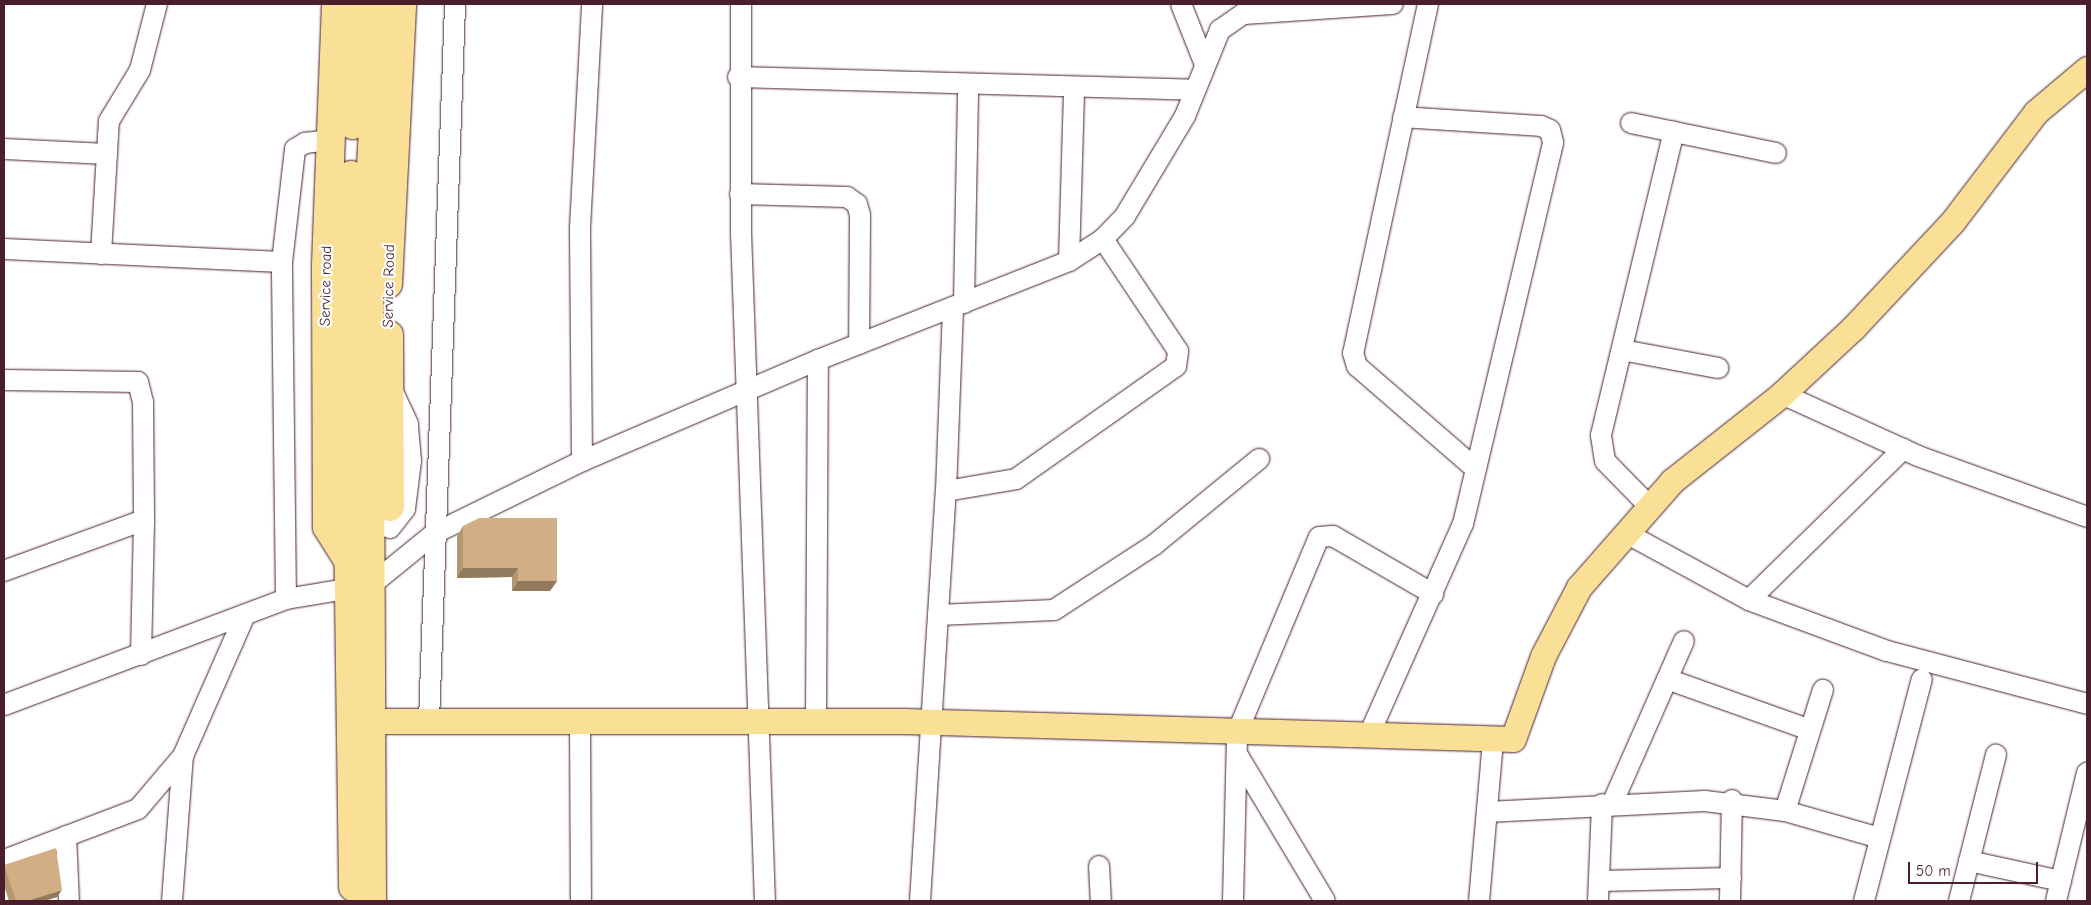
<!DOCTYPE html>
<style>
body{margin:0}
#map{position:relative;width:2091px;height:905px;overflow:hidden;background:#fff;font-family:"Comic Neue",sans-serif}
div>[style]{position:absolute}
[style*='--x']{left:calc(var(--x)*1px);top:calc(var(--y)*1px);width:calc(var(--w)*1px);rotate:calc(var(--a)*1deg)}
.roads{filter:drop-shadow(0 0 1px #4a1f2b) drop-shadow(0 0 1px #4a1f2b)}
.minor>*{height:20px;margin:-10px;padding:0 10px;transform-origin:10px;border-radius:10px;background:#fff}
.major>*{height:25px;margin:-12.5px;padding:0 12.5px;transform-origin:12.5px;border-radius:12.5px;background:#fadf96}
.highway>*{height:28px;margin:-14px;padding:0 14px;transform-origin:14px;border-radius:14px;background:#fadf96}
.wall>*{inset:0;background:#b49671}
.shaded-wall>*{inset:0;background:#927a5c}
.building>*{inset:0;background:#d1ae83}
span{translate:-50% -50%;white-space:nowrap;text-align:center;line-height:1.15;-webkit-text-stroke:4.5px #fff;paint-order:stroke}
.street-label{font-size:15px;color:#4a1f2b}
.frame{position:absolute;inset:0;border:5px solid #4a1f2b;pointer-events:none}
.scale{position:absolute;left:1908px;top:862px;width:130px;height:22px;box-sizing:border-box;border:2px solid #4a1f2b;border-top:0;padding-left:6px;font-size:15px;line-height:18px;white-space:nowrap;color:#4a1f2b;-webkit-text-stroke:4px #fff;paint-order:stroke}
</style>
<div id="map">
<div class="roads">
<div class="minor">
<div style="--x:741;--y:4;--w:228;--a:90"></div>
<div style="--x:741;--y:232;--w:669;--a:87.95"></div>
<div style="--x:1181;--y:4;--w:62;--a:68.4"></div>
<div style="--x:1428;--y:4;--w:357;--a:102.1"></div>
<div style="--x:1353;--y:353;--w:14;--a:73"></div>
<div style="--x:1357;--y:366;--w:157;--a:40.9"></div>
<div style="--x:738;--y:77;--w:456;--a:1.6"></div>
<div style="--x:1631;--y:123;--w:148;--a:11.7"></div>
<div style="--x:4;--y:149;--w:103;--a:2.8"></div>
<div style="--x:740;--y:194;--w:107;--a:1.6"></div>
<div style="--x:847;--y:197;--w:12;--a:35"></div>
<div style="--x:857;--y:204;--w:11;--a:75"></div>
<div style="--x:860;--y:215;--w:129;--a:90.4"></div>
<div style="--x:4;--y:249;--w:278;--a:2.7"></div>
<div style="--x:101;--y:254;--w:133;--a:-86.6"></div>
<div style="--x:109;--y:121;--w:60;--a:-58.7"></div>
<div style="--x:140;--y:70;--w:68;--a:-75.6"></div>
<div style="--x:1069;--y:261;--w:173;--a:-88.3"></div>
<div style="--x:964;--y:303;--w:218;--a:-88.9"></div>
<div style="--x:1622;--y:350;--w:98;--a:10.6"></div>
<div style="--x:4;--y:380;--w:134;--a:0.9"></div>
<div style="--x:138;--y:382;--w:21;--a:76"></div>
<div style="--x:143;--y:402;--w:118;--a:89.5"></div>
<div style="--x:144;--y:520;--w:149;--a:160"></div>
<div style="--x:1782;--y:394;--w:149;--a:24.5"></div>
<div style="--x:1918;--y:456;--w:180;--a:19.8"></div>
<div style="--x:582;--y:461;--w:233;--a:-90.5"></div>
<div style="--x:580;--y:228;--w:224;--a:-86.9"></div>
<div style="--x:946;--y:491;--w:71;--a:-9.7"></div>
<div style="--x:1016;--y:479;--w:196;--a:-35.2"></div>
<div style="--x:1176;--y:366;--w:15;--a:-82"></div>
<div style="--x:1178;--y:351;--w:135;--a:-123.8"></div>
<div style="--x:1650;--y:507;--w:64;--a:-134.4"></div>
<div style="--x:1605;--y:461;--w:26;--a:-99"></div>
<div style="--x:1601;--y:435;--w:312;--a:-76.5"></div>
<div style="--x:390;--y:528;--w:24;--a:-52"></div>
<div style="--x:405;--y:509;--w:48;--a:-82.9"></div>
<div style="--x:411;--y:461;--w:37;--a:-95"></div>
<div style="--x:408;--y:424;--w:38;--a:-115"></div>
<div style="--x:1626;--y:533;--w:140;--a:28.6"></div>
<div style="--x:1749;--y:600;--w:147;--a:20.3"></div>
<div style="--x:1887;--y:651;--w:207;--a:14.8"></div>
<div style="--x:286;--y:599;--w:337;--a:-90.7"></div>
<div style="--x:282;--y:262;--w:114;--a:-83.4"></div>
<div style="--x:295;--y:149;--w:12;--a:-31"></div>
<div style="--x:305;--y:143;--w:24;--a:-7"></div>
<div style="--x:1749;--y:600;--w:216;--a:-44.4"></div>
<div style="--x:938;--y:615;--w:116;--a:-2.5"></div>
<div style="--x:1054;--y:610;--w:119;--a:-33"></div>
<div style="--x:1154;--y:545;--w:136;--a:-39.3"></div>
<div style="--x:141;--y:655;--w:135;--a:-88.7"></div>
<div style="--x:1667;--y:679;--w:152;--a:19.6"></div>
<div style="--x:4;--y:705;--w:301;--a:-20.6"></div>
<div style="--x:286;--y:599;--w:86;--a:-9.4"></div>
<div style="--x:371;--y:585;--w:82;--a:-39.1"></div>
<div style="--x:435;--y:533;--w:164;--a:-26.1"></div>
<div style="--x:582;--y:461;--w:257;--a:-23.2"></div>
<div style="--x:818;--y:360;--w:270;--a:-21.5"></div>
<div style="--x:1069;--y:261;--w:40;--a:-32.9"></div>
<div style="--x:1103;--y:239;--w:32;--a:-46"></div>
<div style="--x:1125;--y:216;--w:117;--a:-59"></div>
<div style="--x:1185;--y:116;--w:93;--a:-67.9"></div>
<div style="--x:1220;--y:30;--w:28;--a:-35"></div>
<div style="--x:1243;--y:14;--w:150;--a:-3.8"></div>
<div style="--x:429;--y:721;--w:717;--a:-87.92"></div>
<div style="--x:580;--y:722;--w:179;--a:89.7"></div>
<div style="--x:816;--y:722;--w:362;--a:-89.7"></div>
<div style="--x:1368;--y:737;--w:233;--a:-66"></div>
<div style="--x:1463;--y:524;--w:392;--a:-76.7"></div>
<div style="--x:1553;--y:142;--w:12;--a:-104"></div>
<div style="--x:1550;--y:130;--w:10;--a:-156"></div>
<div style="--x:1541;--y:126;--w:138;--a:-176.3"></div>
<div style="--x:1237;--y:754;--w:171;--a:59.1"></div>
<div style="--x:1612;--y:804;--w:178;--a:-66.2"></div>
<div style="--x:1785;--y:811;--w:127;--a:-72.6"></div>
<div style="--x:1487;--y:812;--w:218;--a:-2.9"></div>
<div style="--x:1705;--y:801;--w:81;--a:7.1"></div>
<div style="--x:1785;--y:811;--w:99;--a:15.9"></div>
<div style="--x:66;--y:836;--w:65;--a:87.4"></div>
<div style="--x:4;--y:860;--w:143;--a:-20.8"></div>
<div style="--x:138;--y:809;--w:70;--a:-49.7"></div>
<div style="--x:1969;--y:861;--w:94;--a:12.3"></div>
<div style="--x:1099;--y:866;--w:35;--a:87"></div>
<div style="--x:1599;--y:881;--w:132;--a:-1.3"></div>
<div style="--x:172;--y:901;--w:145;--a:-85.7"></div>
<div style="--x:183;--y:756;--w:152;--a:-66.3"></div>
<div style="--x:920;--y:901;--w:411;--a:-86.4"></div>
<div style="--x:946;--y:491;--w:184;--a:-87.8"></div>
<div style="--x:1233;--y:901;--w:168;--a:-88.6"></div>
<div style="--x:1237;--y:733;--w:212;--a:-67.3"></div>
<div style="--x:1319;--y:537;--w:14;--a:-4"></div>
<div style="--x:1333;--y:536;--w:116;--a:30.1"></div>
<div style="--x:1479;--y:901;--w:161;--a:-85"></div>
<div style="--x:1598;--y:901;--w:97;--a:-87.6"></div>
<div style="--x:1730;--y:901;--w:101;--a:-88.9"></div>
<div style="--x:1864;--y:901;--w:229;--a:-75.4"></div>
<div style="--x:1959;--y:901;--w:151;--a:-75.8"></div>
<div style="--x:2056;--y:901;--w:132;--a:-76.4"></div>
</div>
<div class="major">
<div style="--x:373;--y:721;--w:531;--a:0"></div>
<div style="--x:904;--y:721;--w:609;--a:1.69"></div>
<div style="--x:1513;--y:739;--w:88;--a:-70.1"></div>
<div style="--x:1543;--y:656;--w:78;--a:-62.4"></div>
<div style="--x:1579;--y:587;--w:141;--a:-48.7"></div>
<div style="--x:1672;--y:481;--w:140;--a:-38.3"></div>
<div style="--x:1782;--y:394;--w:97;--a:-42.9"></div>
<div style="--x:1853;--y:328;--w:146;--a:-46.9"></div>
<div style="--x:1953;--y:221;--w:137;--a:-52.7"></div>
<div style="--x:2036;--y:112;--w:67;--a:-40.1"></div>
</div>
<div class="highway">
<div style="--x:336;--y:4;--w:264;--a:92.2"></div>
<div style="--x:326;--y:268;--w:259;--a:89.8"></div>
<div style="--x:327;--y:527;--w:41;--a:57.8"></div>
<div style="--x:353;--y:125;--w:121;--a:-87.2"></div>
<div style="--x:351;--y:175;--w:202;--a:91.4"></div>
<div style="--x:346;--y:377;--w:510;--a:89.21"></div>
<div style="--x:388;--y:284;--w:280;--a:-87.1"></div>
<div style="--x:389;--y:335;--w:172;--a:89.7"></div>
<div style="--x:372;--y:901;--w:700;--a:-90.25"></div>
<div style="--x:369;--y:201;--w:197;--a:-86.8"></div>
</div>
</div>
<div class="wall">
<div style="clip-path:polygon(463px 526px,557px 581px,550px 591px,512px 591px,512px 577px,457px 578px,457px 536px)"></div>
<div style="clip-path:polygon(4px 865px,57px 897px,44px 901px,9px 901px,4px 886px)"></div>
</div>
<div class="shaded-wall">
<div style="clip-path:polygon(463px 568px,518px 568px,512px 577px,457px 578px)"></div>
<div style="clip-path:polygon(518px 581px,557px 581px,550px 591px,512px 591px)"></div>
<div style="clip-path:polygon(62px 890px,57px 897px,44px 901px,27px 901px)"></div>
</div>
<div class="building">
<div style="clip-path:polygon(479px 518px,557px 518px,557px 581px,518px 581px,518px 568px,463px 568px,463px 526px)"></div>
<div style="clip-path:polygon(56px 848px,62px 890px,27px 901px,16px 901px,4px 865px)"></div>
</div>
<div class="street-label">
<span style="left:326px;top:286px;rotate:-89deg">Service road</span>
<span style="left:389px;top:286px;rotate:-89deg">Service Road</span>
</div>
<div class="frame"></div>
<div class="scale">50 m</div>
</div>
